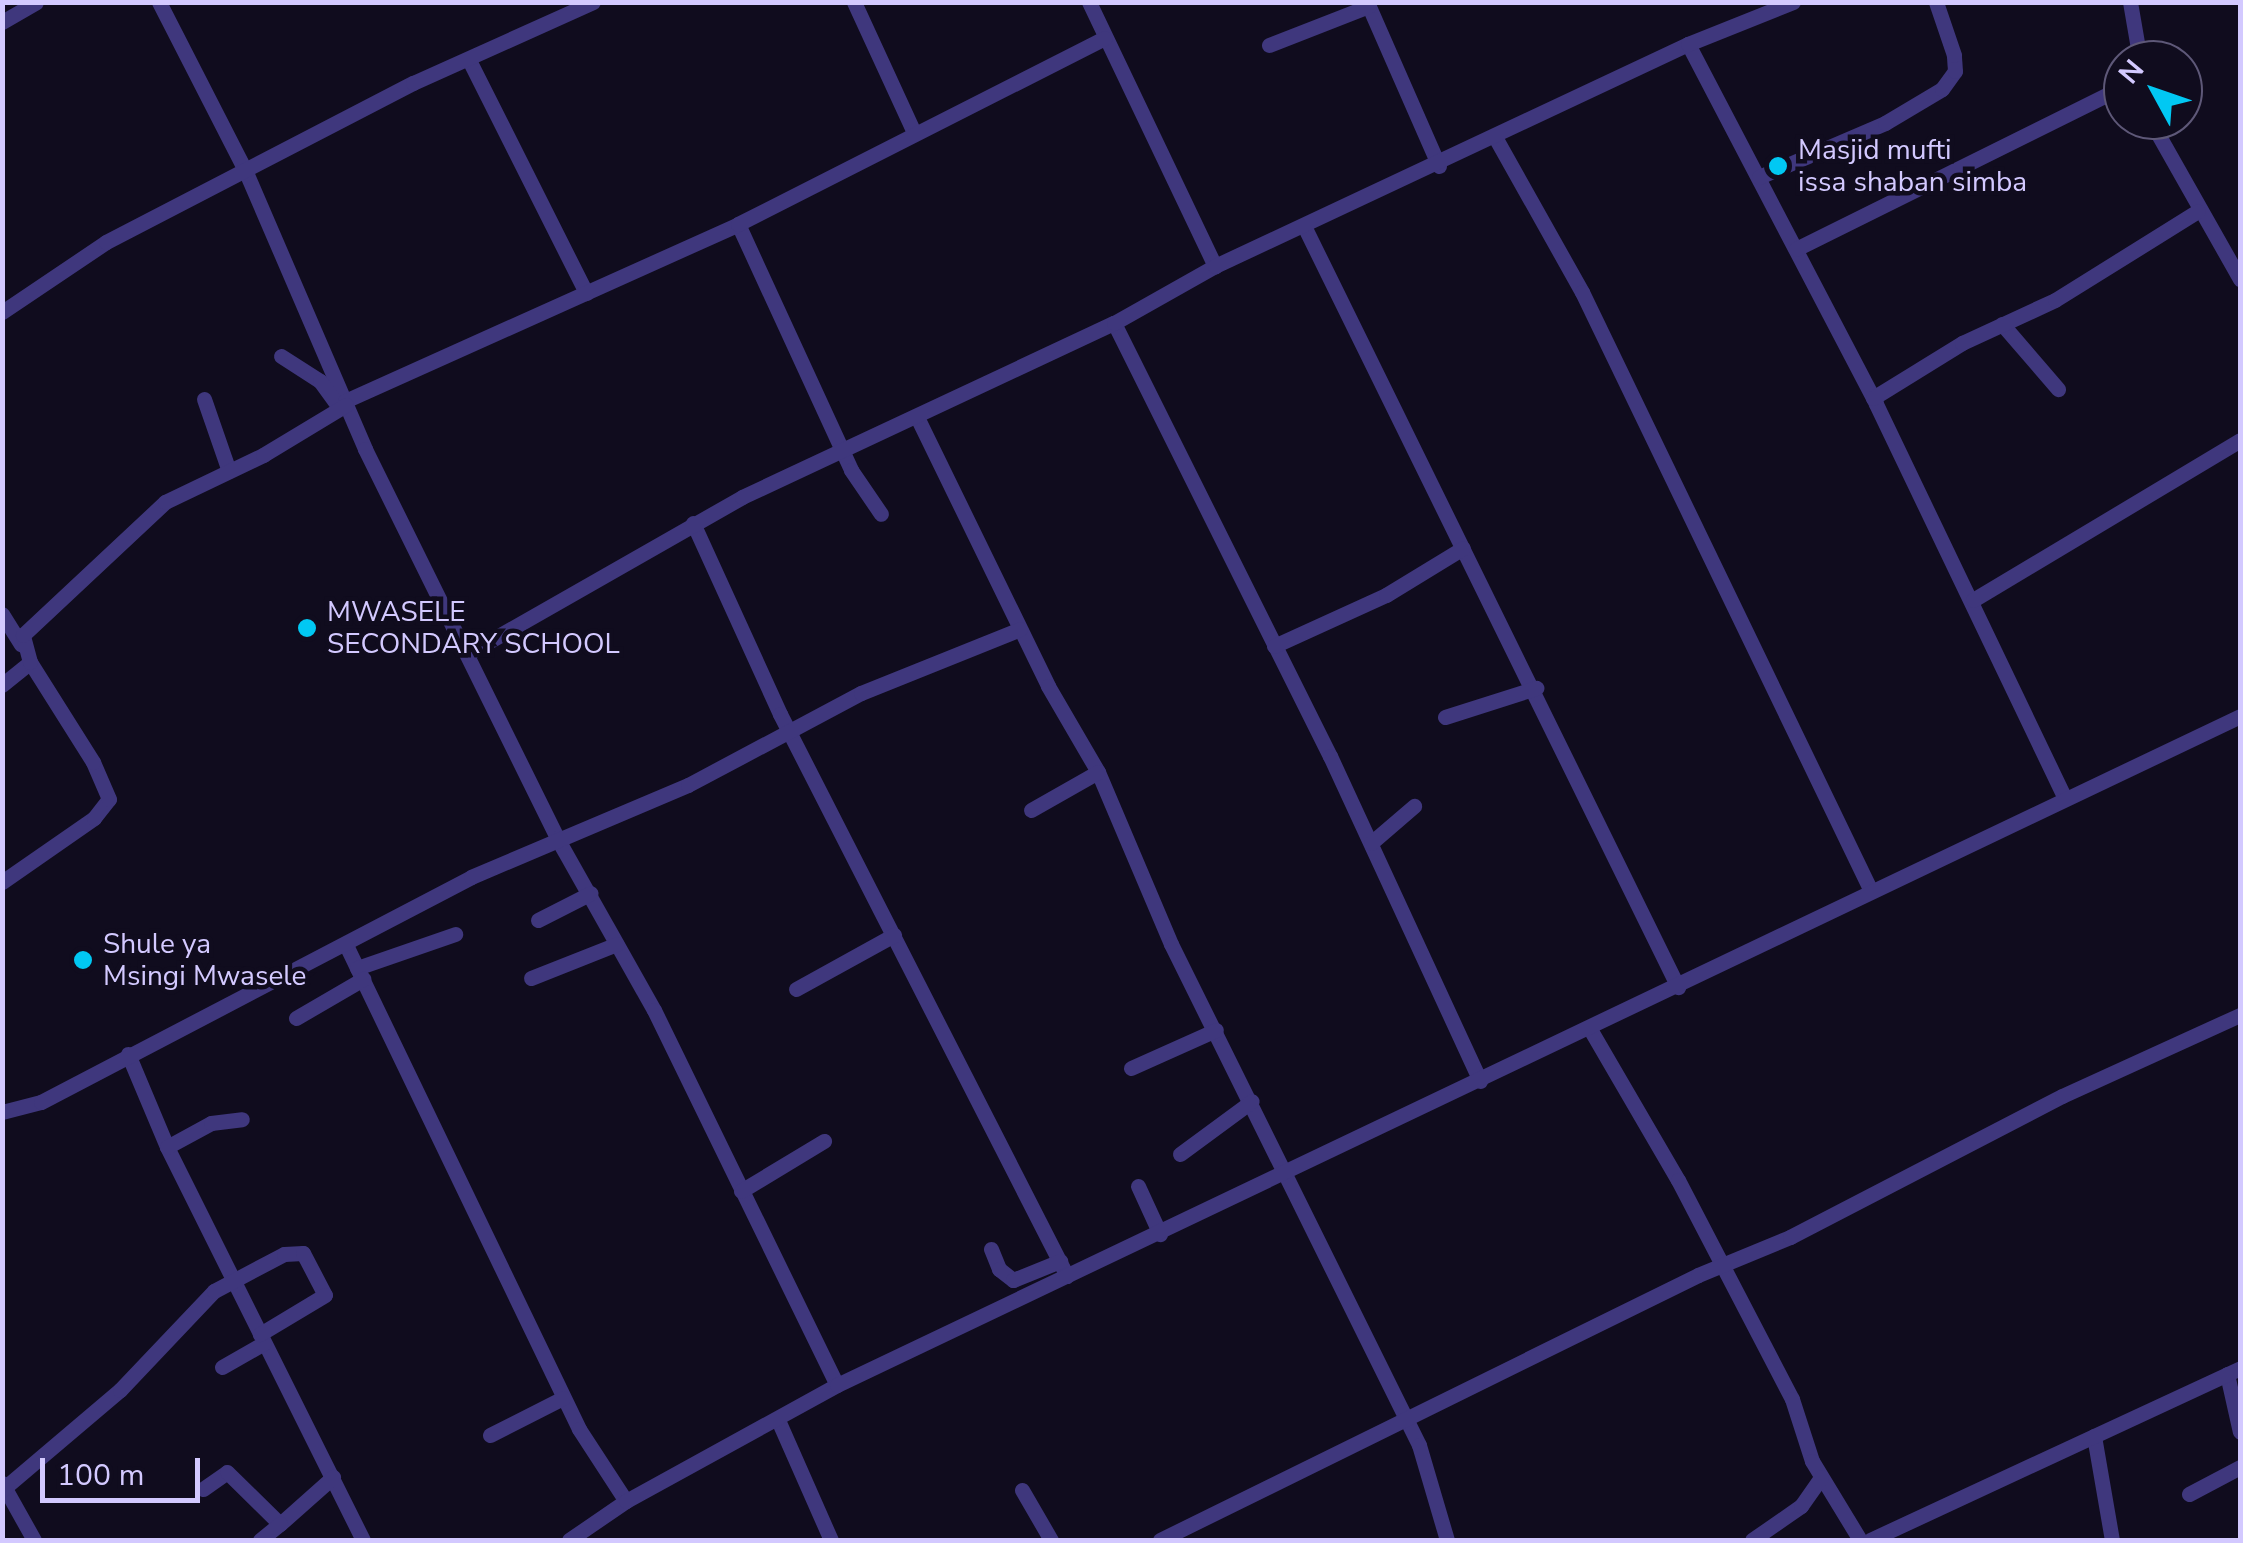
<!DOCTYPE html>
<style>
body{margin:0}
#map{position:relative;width:2243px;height:1543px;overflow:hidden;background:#100c1e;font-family:"Nunito Sans",sans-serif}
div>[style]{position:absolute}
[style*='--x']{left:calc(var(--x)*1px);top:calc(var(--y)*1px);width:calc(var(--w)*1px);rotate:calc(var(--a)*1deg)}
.minor>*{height:15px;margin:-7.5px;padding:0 7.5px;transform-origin:7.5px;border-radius:7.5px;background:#3f377d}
.dots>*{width:28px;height:28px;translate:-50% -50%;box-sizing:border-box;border:5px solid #100c1e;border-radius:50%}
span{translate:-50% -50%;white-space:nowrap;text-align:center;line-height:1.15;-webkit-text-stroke:9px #100c1e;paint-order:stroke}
.poi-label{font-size:28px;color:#d3c9ff}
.left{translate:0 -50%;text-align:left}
.frame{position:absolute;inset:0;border:5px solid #d3c9ff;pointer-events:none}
.north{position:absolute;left:2103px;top:40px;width:100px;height:100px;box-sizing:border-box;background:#100c1e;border:2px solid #5e5878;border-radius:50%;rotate:310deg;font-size:28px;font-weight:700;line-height:40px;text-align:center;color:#d3c9ff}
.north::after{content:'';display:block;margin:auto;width:35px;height:45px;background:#01c8f3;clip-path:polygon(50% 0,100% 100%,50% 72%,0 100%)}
.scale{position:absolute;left:40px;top:1458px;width:160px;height:45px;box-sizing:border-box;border:5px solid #d3c9ff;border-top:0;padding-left:12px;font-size:30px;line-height:35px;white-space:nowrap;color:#d3c9ff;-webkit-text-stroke:8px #100c1e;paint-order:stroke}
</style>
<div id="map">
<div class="minor">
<div style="--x:159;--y:2;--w:189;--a:62.9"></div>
<div style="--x:245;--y:170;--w:304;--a:66.7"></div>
<div style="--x:365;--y:449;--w:434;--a:63.7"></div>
<div style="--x:557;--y:838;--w:197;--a:60.6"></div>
<div style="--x:654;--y:1010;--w:417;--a:64"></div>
<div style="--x:854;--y:2;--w:141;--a:65.3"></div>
<div style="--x:1089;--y:2;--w:293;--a:64.5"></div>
<div style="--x:1367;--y:2;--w:179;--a:66.3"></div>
<div style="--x:2130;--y:2;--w:59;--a:80.2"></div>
<div style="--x:2;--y:22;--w:39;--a:-30"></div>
<div style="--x:1688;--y:44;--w:406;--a:62.4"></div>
<div style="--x:1876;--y:404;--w:436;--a:64.4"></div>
<div style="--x:1269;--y:45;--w:107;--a:-21.3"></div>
<div style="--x:469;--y:60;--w:261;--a:63.3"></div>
<div style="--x:2150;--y:120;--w:183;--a:60.5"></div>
<div style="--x:1495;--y:137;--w:178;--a:60.7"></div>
<div style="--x:1582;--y:292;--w:665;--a:64.24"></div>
<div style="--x:1759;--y:177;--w:137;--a:-23.2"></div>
<div style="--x:1885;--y:123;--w:66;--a:-30.8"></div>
<div style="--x:1942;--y:89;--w:22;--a:-54"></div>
<div style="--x:1955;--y:71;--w:16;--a:-94"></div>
<div style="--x:1954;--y:55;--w:56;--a:-108.8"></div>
<div style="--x:738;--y:224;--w:271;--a:65.3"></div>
<div style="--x:851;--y:470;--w:53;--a:55.7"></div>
<div style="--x:1305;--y:228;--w:846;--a:63.83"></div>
<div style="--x:1796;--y:249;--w:365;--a:-26.4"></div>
<div style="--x:2;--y:312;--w:125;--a:-33.9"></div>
<div style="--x:106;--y:242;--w:346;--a:-27.4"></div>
<div style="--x:413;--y:83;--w:197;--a:-24.2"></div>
<div style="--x:1114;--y:323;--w:484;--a:63.5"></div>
<div style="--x:1330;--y:756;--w:358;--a:65.2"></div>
<div style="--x:2002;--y:324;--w:86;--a:49.3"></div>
<div style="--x:281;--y:356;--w:46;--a:32.7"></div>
<div style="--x:320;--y:381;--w:34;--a:54"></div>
<div style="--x:1873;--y:398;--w:105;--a:-31.7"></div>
<div style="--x:1962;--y:343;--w:102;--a:-24.8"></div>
<div style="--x:2055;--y:300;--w:168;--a:-31.9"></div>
<div style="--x:204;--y:399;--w:76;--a:70.9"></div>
<div style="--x:345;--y:401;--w:431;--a:-24.2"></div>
<div style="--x:738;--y:224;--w:411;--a:-26.9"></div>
<div style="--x:917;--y:417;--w:299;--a:64"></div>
<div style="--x:1048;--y:686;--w:99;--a:59.8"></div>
<div style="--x:1098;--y:772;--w:187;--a:67"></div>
<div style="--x:1171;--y:944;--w:559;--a:63.66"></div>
<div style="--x:1419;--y:1445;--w:99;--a:73.6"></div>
<div style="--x:693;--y:523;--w:210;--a:65.5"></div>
<div style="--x:780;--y:714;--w:631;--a:62.95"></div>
<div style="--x:1973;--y:600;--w:311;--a:-30.9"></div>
<div style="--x:2;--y:614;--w:36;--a:58"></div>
<div style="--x:1274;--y:646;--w:123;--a:-24.5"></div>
<div style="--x:1386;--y:595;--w:90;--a:-31.4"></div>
<div style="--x:467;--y:654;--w:317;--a:-29.7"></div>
<div style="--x:742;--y:497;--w:411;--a:-25.1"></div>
<div style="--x:1114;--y:323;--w:116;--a:-29.4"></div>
<div style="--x:1215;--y:266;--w:523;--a:-25.14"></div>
<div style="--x:1688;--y:44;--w:113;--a:-21.8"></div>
<div style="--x:2;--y:685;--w:36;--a:-39"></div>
<div style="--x:1445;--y:717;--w:96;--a:-17.7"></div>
<div style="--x:1031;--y:810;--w:77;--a:-29.6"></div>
<div style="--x:1371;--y:843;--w:57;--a:-40.7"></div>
<div style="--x:2;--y:882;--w:112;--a:-34.8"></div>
<div style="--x:94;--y:818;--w:24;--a:-52"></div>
<div style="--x:109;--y:799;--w:40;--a:-113.4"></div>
<div style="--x:93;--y:762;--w:118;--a:-122.2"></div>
<div style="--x:30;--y:662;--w:28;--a:-105"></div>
<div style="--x:23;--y:635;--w:195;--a:-43.1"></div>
<div style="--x:165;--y:502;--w:109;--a:-25.6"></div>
<div style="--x:263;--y:455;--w:97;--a:-31.1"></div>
<div style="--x:538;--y:920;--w:59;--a:-27"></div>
<div style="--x:346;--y:945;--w:537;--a:64.29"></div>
<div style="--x:579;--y:1429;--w:86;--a:56.9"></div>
<div style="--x:357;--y:968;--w:104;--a:-19.1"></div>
<div style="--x:531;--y:978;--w:92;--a:-21.6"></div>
<div style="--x:796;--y:989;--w:112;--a:-28.9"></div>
<div style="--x:296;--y:1018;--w:78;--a:-30.2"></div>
<div style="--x:1590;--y:1029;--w:175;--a:59.8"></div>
<div style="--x:1678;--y:1180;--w:247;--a:62.5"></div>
<div style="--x:1792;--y:1399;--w:65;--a:72.1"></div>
<div style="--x:1812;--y:1461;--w:92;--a:58.7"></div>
<div style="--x:128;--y:1054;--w:101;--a:67.2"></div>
<div style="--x:167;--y:1147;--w:439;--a:63.5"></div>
<div style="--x:1131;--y:1068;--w:93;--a:-24.1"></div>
<div style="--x:2;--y:1112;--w:40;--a:-14.4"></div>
<div style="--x:41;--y:1102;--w:485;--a:-27.6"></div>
<div style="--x:471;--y:877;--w:236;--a:-23"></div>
<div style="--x:688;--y:785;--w:196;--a:-28"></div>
<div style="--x:861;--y:693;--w:171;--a:-21.9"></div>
<div style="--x:167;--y:1147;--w:50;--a:-28.6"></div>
<div style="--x:211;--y:1123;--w:31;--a:-7"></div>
<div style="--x:1180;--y:1154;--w:89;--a:-36.4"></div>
<div style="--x:1138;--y:1186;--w:53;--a:65.4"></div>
<div style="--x:741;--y:1191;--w:97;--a:-31.1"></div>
<div style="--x:991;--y:1249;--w:22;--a:68"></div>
<div style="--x:999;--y:1269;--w:18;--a:38"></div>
<div style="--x:1013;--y:1280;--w:51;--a:-22"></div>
<div style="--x:222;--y:1367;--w:48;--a:-29.7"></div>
<div style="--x:2227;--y:1374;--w:59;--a:77.4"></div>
<div style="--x:778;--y:1420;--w:131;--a:66.2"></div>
<div style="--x:490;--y:1435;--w:82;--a:-26.9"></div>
<div style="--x:2094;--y:1436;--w:106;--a:80.2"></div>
<div style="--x:2;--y:1483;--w:65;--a:60.7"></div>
<div style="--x:203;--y:1489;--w:29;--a:-35"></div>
<div style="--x:227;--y:1472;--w:74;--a:44.5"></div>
<div style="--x:280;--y:1524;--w:71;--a:-41.6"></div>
<div style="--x:2;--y:1490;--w:155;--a:-40.3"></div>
<div style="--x:120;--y:1390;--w:137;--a:-46.5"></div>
<div style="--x:214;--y:1291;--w:79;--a:-27.9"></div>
<div style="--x:284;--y:1254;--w:19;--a:-3"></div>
<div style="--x:303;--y:1253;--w:47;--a:62.4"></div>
<div style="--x:325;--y:1295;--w:76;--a:149"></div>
<div style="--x:1022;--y:1490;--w:58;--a:59.9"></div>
<div style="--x:2189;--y:1494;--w:58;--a:-27.9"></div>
<div style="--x:260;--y:1540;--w:26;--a:-39"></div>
<div style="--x:569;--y:1540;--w:69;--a:-34.4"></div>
<div style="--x:626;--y:1501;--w:241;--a:-28.8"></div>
<div style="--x:837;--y:1385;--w:1554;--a:-25.49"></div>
<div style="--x:1160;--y:1540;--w:600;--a:-26.22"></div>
<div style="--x:1698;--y:1275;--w:100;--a:-22.4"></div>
<div style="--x:1790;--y:1237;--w:306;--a:-27.4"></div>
<div style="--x:2062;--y:1096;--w:196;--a:-24.5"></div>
<div style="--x:1752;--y:1540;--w:60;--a:-34.8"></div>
<div style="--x:1801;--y:1506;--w:35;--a:-55"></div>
<div style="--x:1870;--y:1540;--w:408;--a:-24.9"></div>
</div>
<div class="dots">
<div style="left:1778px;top:166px;background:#01c8f3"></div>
<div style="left:307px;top:628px;background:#01c8f3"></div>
<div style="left:83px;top:960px;background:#01c8f3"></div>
</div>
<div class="poi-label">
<span class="left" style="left:1798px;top:166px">Masjid mufti<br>issa shaban simba</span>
<span class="left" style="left:327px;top:628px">MWASELE<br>SECONDARY SCHOOL</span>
<span class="left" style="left:103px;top:960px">Shule ya<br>Msingi Mwasele</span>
</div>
<div class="frame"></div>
<div class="north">N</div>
<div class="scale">100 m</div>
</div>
